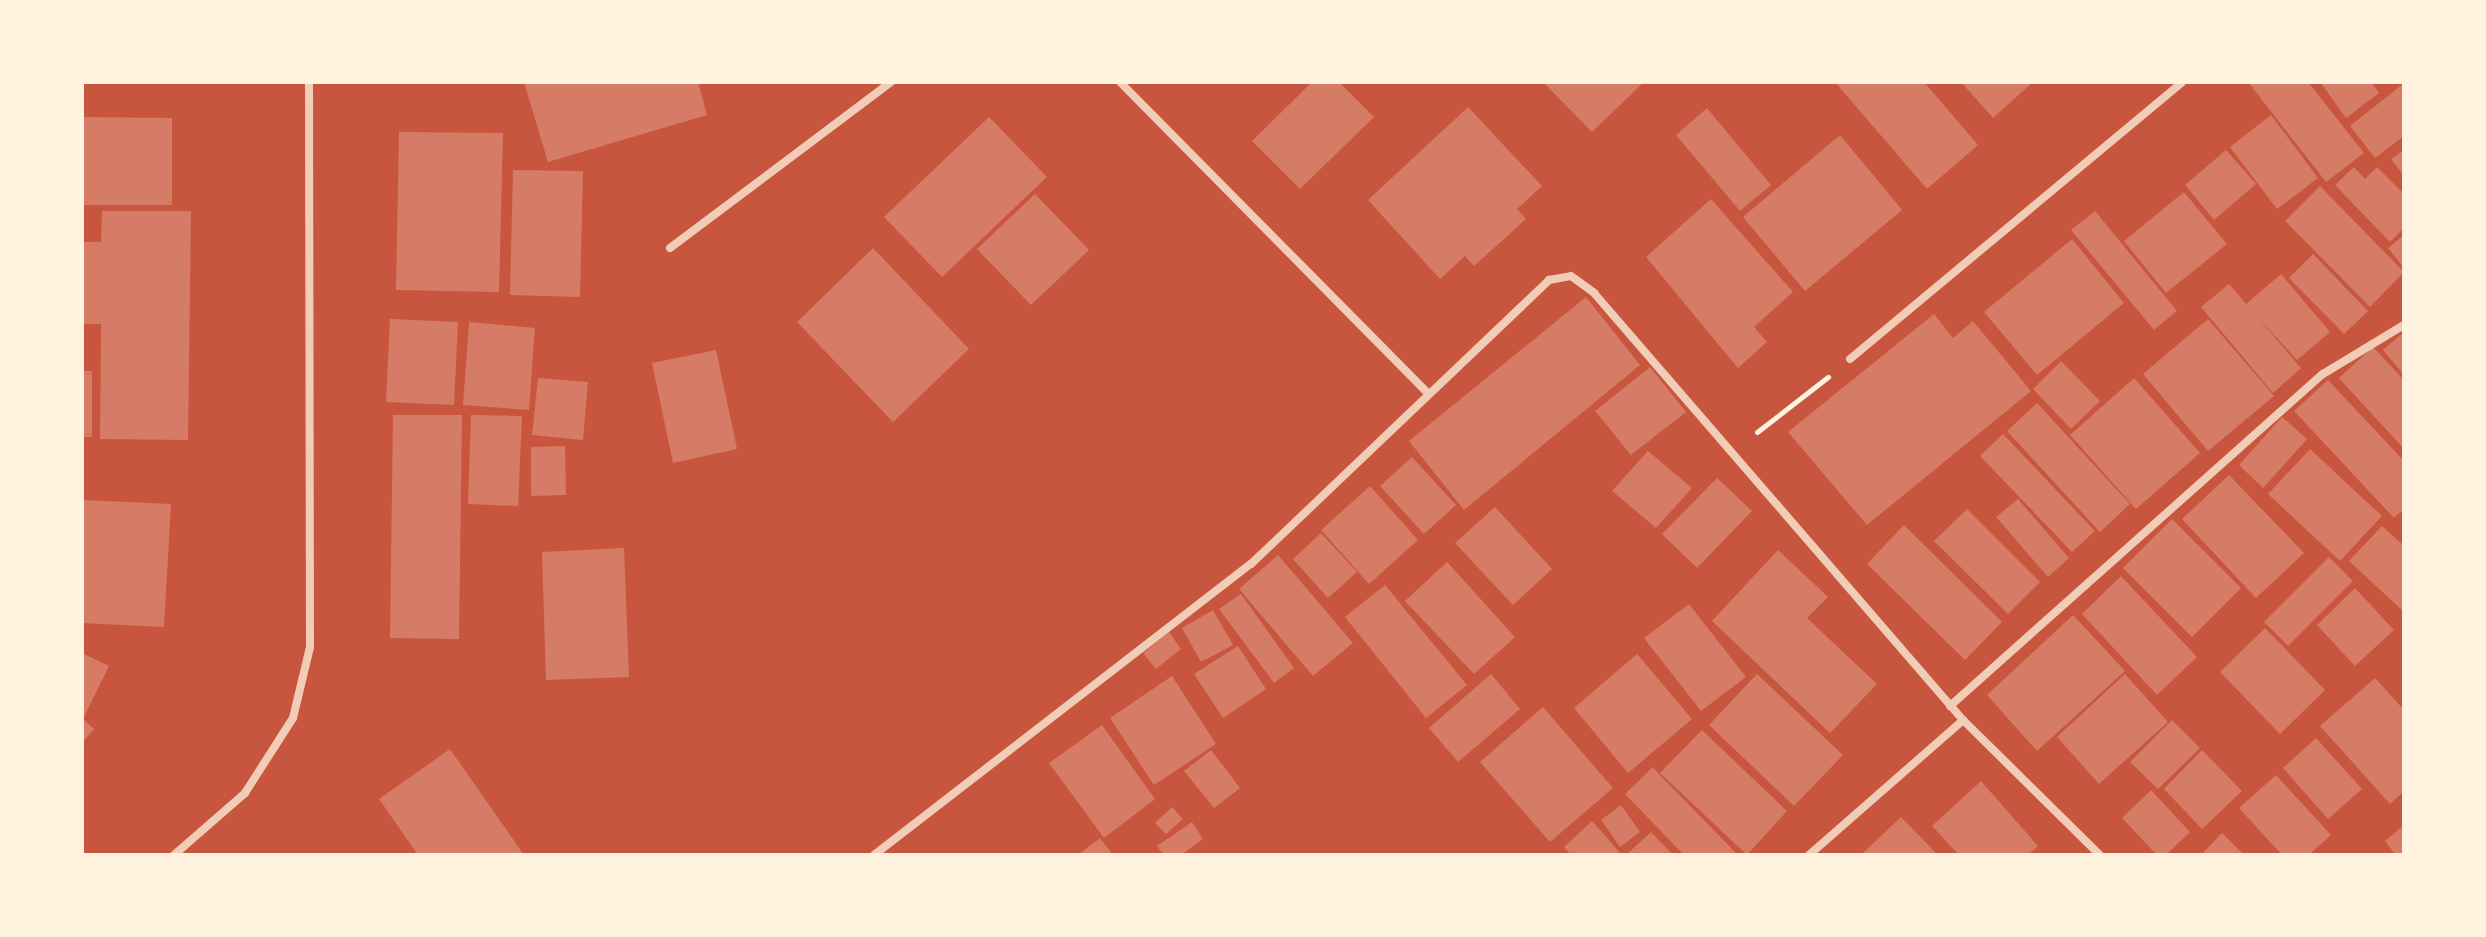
<!DOCTYPE html>
<style>
body{margin:0}
#map{position:relative;width:2486px;height:937px;overflow:hidden;background:#c8553d;font-family:Lora,serif}
div>[style]{position:absolute}
[style*='--x']{left:calc(var(--x)*1px);top:calc(var(--y)*1px);width:calc(var(--w)*1px);rotate:calc(var(--a)*1deg)}
.building>*{inset:0;background:#d67c66}
.path>*{height:5px;margin:-2.5px;padding:0 2.5px;transform-origin:2.5px;border-radius:2.5px;background:#fff3e0}
.minor>*{height:8px;margin:-4px;padding:0 4px;transform-origin:4px;border-radius:4px;background:#f1ccb7}
span{translate:-50% -50%;white-space:nowrap;text-align:center;line-height:1.15;-webkit-text-stroke:6px #fff3e0;paint-order:stroke}
.frame{position:absolute;inset:0;border:84px solid #fff3e0;pointer-events:none}
</style>
<div id="map">
<div class="building">
<div style="clip-path:polygon(524px 82px,698px 82px,707px 115px,548px 162px)"></div>
<div style="clip-path:polygon(1312px 82px,1339px 82px,1374px 117px,1300px 189px,1252px 141px)"></div>
<div style="clip-path:polygon(1543px 82px,1644px 82px,1592px 132px)"></div>
<div style="clip-path:polygon(1835px 82px,1924px 82px,1978px 145px,1927px 189px)"></div>
<div style="clip-path:polygon(1961px 82px,2033px 82px,1993px 118px)"></div>
<div style="clip-path:polygon(2248px 82px,2308px 82px,2364px 153px,2326px 182px)"></div>
<div style="clip-path:polygon(2320px 82px,2371px 82px,2379px 93px,2346px 118px)"></div>
<div style="clip-path:polygon(2404px 83px,2404px 136px,2375px 158px,2350px 126px)"></div>
<div style="clip-path:polygon(1468px 107px,1542px 186px,1517px 209px,1526px 219px,1474px 266px,1465px 256px,1440px 279px,1368px 200px)"></div>
<div style="clip-path:polygon(1707px 108px,1771px 185px,1740px 211px,1676px 135px)"></div>
<div style="clip-path:polygon(2271px 115px,2318px 178px,2277px 209px,2230px 147px)"></div>
<div style="clip-path:polygon(82px 117px,172px 118px,172px 205px,82px 205px)"></div>
<div style="clip-path:polygon(989px 117px,1047px 177px,942px 277px,884px 217px)"></div>
<div style="clip-path:polygon(399px 132px,503px 133px,499px 292px,396px 290px)"></div>
<div style="clip-path:polygon(1840px 135px,1902px 210px,1805px 291px,1743px 217px)"></div>
<div style="clip-path:polygon(2226px 150px,2256px 184px,2214px 220px,2185px 185px)"></div>
<div style="clip-path:polygon(2404px 150px,2404px 176px,2391px 159px)"></div>
<div style="clip-path:polygon(2354px 167px,2365px 179px,2377px 167px,2404px 194px,2404px 228px,2390px 242px,2335px 185px)"></div>
<div style="clip-path:polygon(513px 170px,583px 171px,580px 297px,510px 295px)"></div>
<div style="clip-path:polygon(2320px 186px,2404px 272px,2370px 307px,2285px 221px)"></div>
<div style="clip-path:polygon(2184px 192px,2227px 244px,2166px 293px,2124px 241px)"></div>
<div style="clip-path:polygon(1035px 194px,1089px 250px,1031px 305px,977px 249px)"></div>
<div style="clip-path:polygon(1711px 199px,1793px 292px,1754px 327px,1767px 342px,1738px 368px,1646px 257px)"></div>
<div style="clip-path:polygon(102px 211px,191px 211px,188px 440px,100px 439px,101px 324px,82px 324px,82px 242px,101px 242px)"></div>
<div style="clip-path:polygon(2095px 211px,2177px 311px,2154px 330px,2071px 230px)"></div>
<div style="clip-path:polygon(2404px 235px,2404px 268px,2388px 248px)"></div>
<div style="clip-path:polygon(2072px 239px,2124px 303px,2037px 375px,1984px 312px)"></div>
<div style="clip-path:polygon(873px 248px,969px 349px,893px 422px,797px 322px)"></div>
<div style="clip-path:polygon(2313px 254px,2368px 311px,2344px 334px,2289px 278px)"></div>
<div style="clip-path:polygon(2281px 274px,2330px 332px,2297px 360px,2255px 314px,2301px 368px,2273px 393px,2201px 307px,2229px 284px,2246px 304px)"></div>
<div style="clip-path:polygon(1586px 297px,1640px 365px,1464px 510px,1409px 441px)"></div>
<div style="clip-path:polygon(1934px 314px,1953px 338px,1973px 321px,2031px 391px,1867px 525px,1788px 432px)"></div>
<div style="clip-path:polygon(390px 319px,458px 322px,454px 405px,386px 402px)"></div>
<div style="clip-path:polygon(2208px 319px,2274px 396px,2208px 451px,2143px 374px)"></div>
<div style="clip-path:polygon(469px 322px,535px 328px,529px 410px,463px 405px)"></div>
<div style="clip-path:polygon(2404px 332px,2404px 375px,2383px 350px)"></div>
<div style="clip-path:polygon(2373px 347px,2404px 380px,2404px 449px,2339px 378px)"></div>
<div style="clip-path:polygon(716px 350px,737px 449px,673px 463px,652px 363px)"></div>
<div style="clip-path:polygon(2061px 361px,2100px 401px,2071px 429px,2033px 389px)"></div>
<div style="clip-path:polygon(1650px 367px,1686px 412px,1631px 455px,1595px 411px)"></div>
<div style="clip-path:polygon(82px 371px,92px 371px,92px 437px,82px 437px)"></div>
<div style="clip-path:polygon(538px 378px,588px 382px,583px 440px,532px 435px)"></div>
<div style="clip-path:polygon(2134px 378px,2200px 453px,2136px 509px,2070px 435px)"></div>
<div style="clip-path:polygon(2328px 380px,2404px 461px,2404px 509px,2394px 518px,2294px 411px)"></div>
<div style="clip-path:polygon(2037px 403px,2130px 504px,2100px 532px,2007px 431px)"></div>
<div style="clip-path:polygon(393px 415px,462px 415px,459px 639px,390px 638px)"></div>
<div style="clip-path:polygon(471px 415px,522px 416px,518px 506px,468px 504px)"></div>
<div style="clip-path:polygon(2282px 417px,2307px 439px,2263px 488px,2239px 465px)"></div>
<div style="clip-path:polygon(2003px 434px,2095px 531px,2072px 552px,1980px 456px)"></div>
<div style="clip-path:polygon(565px 446px,566px 495px,531px 496px,531px 447px)"></div>
<div style="clip-path:polygon(2310px 449px,2382px 516px,2340px 561px,2268px 494px)"></div>
<div style="clip-path:polygon(1648px 451px,1692px 488px,1656px 528px,1612px 491px)"></div>
<div style="clip-path:polygon(1412px 457px,1456px 505px,1424px 534px,1380px 486px)"></div>
<div style="clip-path:polygon(2229px 475px,2304px 553px,2256px 598px,2182px 519px)"></div>
<div style="clip-path:polygon(1717px 478px,1752px 511px,1697px 568px,1662px 534px)"></div>
<div style="clip-path:polygon(1370px 486px,1418px 540px,1369px 584px,1321px 530px)"></div>
<div style="clip-path:polygon(2018px 499px,2069px 558px,2048px 577px,1996px 517px)"></div>
<div style="clip-path:polygon(82px 500px,171px 504px,164px 627px,82px 623px)"></div>
<div style="clip-path:polygon(1495px 507px,1552px 569px,1513px 605px,1455px 543px)"></div>
<div style="clip-path:polygon(1967px 509px,2040px 582px,2008px 614px,1934px 541px)"></div>
<div style="clip-path:polygon(2172px 519px,2241px 588px,2192px 637px,2123px 568px)"></div>
<div style="clip-path:polygon(1904px 525px,2002px 622px,1965px 660px,1867px 564px)"></div>
<div style="clip-path:polygon(2382px 526px,2404px 546px,2402px 610px,2349px 561px)"></div>
<div style="clip-path:polygon(1321px 533px,1357px 572px,1328px 598px,1293px 559px)"></div>
<div style="clip-path:polygon(624px 548px,629px 677px,546px 680px,542px 552px)"></div>
<div style="clip-path:polygon(1778px 550px,1828px 597px,1807px 618px,1877px 684px,1830px 733px,1712px 621px)"></div>
<div style="clip-path:polygon(1278px 555px,1353px 643px,1313px 676px,1239px 589px)"></div>
<div style="clip-path:polygon(2329px 557px,2353px 581px,2288px 646px,2264px 622px)"></div>
<div style="clip-path:polygon(1447px 562px,1515px 637px,1474px 674px,1405px 601px)"></div>
<div style="clip-path:polygon(2121px 576px,2197px 657px,2157px 695px,2082px 614px)"></div>
<div style="clip-path:polygon(1385px 585px,1467px 685px,1426px 718px,1345px 617px)"></div>
<div style="clip-path:polygon(2355px 588px,2394px 630px,2355px 666px,2317px 625px)"></div>
<div style="clip-path:polygon(1241px 594px,1294px 668px,1274px 683px,1219px 609px)"></div>
<div style="clip-path:polygon(1689px 604px,1746px 677px,1701px 711px,1644px 638px)"></div>
<div style="clip-path:polygon(1213px 610px,1233px 645px,1201px 662px,1182px 628px)"></div>
<div style="clip-path:polygon(2073px 615px,2125px 671px,2037px 751px,1987px 695px)"></div>
<div style="clip-path:polygon(2265px 628px,2325px 690px,2280px 734px,2220px 672px)"></div>
<div style="clip-path:polygon(1169px 632px,1181px 649px,1156px 669px,1143px 653px)"></div>
<div style="clip-path:polygon(1238px 646px,1266px 689px,1223px 718px,1194px 674px)"></div>
<div style="clip-path:polygon(82px 653px,109px 666px,83px 719px,94px 729px,82px 743px)"></div>
<div style="clip-path:polygon(1637px 654px,1692px 719px,1628px 773px,1574px 708px)"></div>
<div style="clip-path:polygon(1491px 674px,1520px 709px,1458px 762px,1429px 728px)"></div>
<div style="clip-path:polygon(1757px 674px,1843px 755px,1794px 806px,1709px 725px)"></div>
<div style="clip-path:polygon(2125px 674px,2168px 722px,2099px 784px,2057px 737px)"></div>
<div style="clip-path:polygon(1172px 676px,1216px 744px,1154px 785px,1110px 718px)"></div>
<div style="clip-path:polygon(2375px 678px,2404px 710px,2404px 791px,2390px 804px,2320px 726px)"></div>
<div style="clip-path:polygon(1543px 707px,1613px 788px,1550px 842px,1480px 762px)"></div>
<div style="clip-path:polygon(2172px 720px,2200px 748px,2158px 789px,2130px 762px)"></div>
<div style="clip-path:polygon(1102px 725px,1155px 799px,1104px 838px,1049px 763px)"></div>
<div style="clip-path:polygon(1702px 730px,1787px 811px,1747px 855px,1660px 773px)"></div>
<div style="clip-path:polygon(2316px 738px,2362px 789px,2328px 819px,2283px 768px)"></div>
<div style="clip-path:polygon(450px 749px,524px 855px,418px 855px,379px 799px)"></div>
<div style="clip-path:polygon(1211px 750px,1240px 788px,1214px 808px,1184px 771px)"></div>
<div style="clip-path:polygon(2202px 750px,2242px 791px,2202px 829px,2164px 789px)"></div>
<div style="clip-path:polygon(1653px 767px,1658px 773px,1738px 855px,1684px 855px,1625px 794px)"></div>
<div style="clip-path:polygon(2276px 775px,2331px 835px,2309px 855px,2282px 855px,2239px 808px)"></div>
<div style="clip-path:polygon(1981px 781px,2038px 846px,2028px 855px,1959px 855px,1932px 826px)"></div>
<div style="clip-path:polygon(2151px 790px,2190px 832px,2166px 855px,2157px 855px,2122px 818px)"></div>
<div style="clip-path:polygon(1621px 805px,1640px 832px,1620px 847px,1601px 820px)"></div>
<div style="clip-path:polygon(1172px 807px,1183px 819px,1166px 834px,1155px 823px)"></div>
<div style="clip-path:polygon(1901px 817px,1938px 855px,1861px 855px)"></div>
<div style="clip-path:polygon(1592px 821px,1622px 855px,1571px 855px,1564px 847px)"></div>
<div style="clip-path:polygon(1192px 822px,1203px 839px,1181px 855px,1164px 855px,1157px 846px)"></div>
<div style="clip-path:polygon(2404px 825px,2404px 855px,2396px 855px,2385px 841px)"></div>
<div style="clip-path:polygon(1651px 832px,1673px 855px,1626px 855px)"></div>
<div style="clip-path:polygon(2222px 833px,2244px 855px,2201px 855px)"></div>
<div style="clip-path:polygon(1100px 838px,1113px 855px,1078px 855px)"></div>
</div>
<div class="path">
<div style="--x:1757;--y:432;--w:90;--a:-37.8"></div>
</div>
<div class="minor">
<div style="--x:1120;--y:82;--w:438;--a:45.3"></div>
<div style="--x:670;--y:248;--w:276;--a:-36.9"></div>
<div style="--x:1850;--y:359;--w:432;--a:-39.8"></div>
<div style="--x:1950;--y:706;--w:499;--a:-41.7"></div>
<div style="--x:2323;--y:374;--w:95;--a:-31.2"></div>
<div style="--x:174;--y:855;--w:94;--a:-41.1"></div>
<div style="--x:245;--y:793;--w:89;--a:-57.4"></div>
<div style="--x:293;--y:718;--w:73;--a:-76.5"></div>
<div style="--x:310;--y:647;--w:565;--a:-90.1"></div>
<div style="--x:874;--y:855;--w:476;--a:-37.7"></div>
<div style="--x:1251;--y:564;--w:412;--a:-43.6"></div>
<div style="--x:1549;--y:280;--w:22;--a:-10"></div>
<div style="--x:1571;--y:276;--w:29;--a:36"></div>
<div style="--x:1594;--y:293;--w:564;--a:49.17"></div>
<div style="--x:1963;--y:720;--w:192;--a:44.6"></div>
<div style="--x:1809;--y:855;--w:205;--a:-41.2"></div>
</div>
<div class="frame"></div>
</div>
